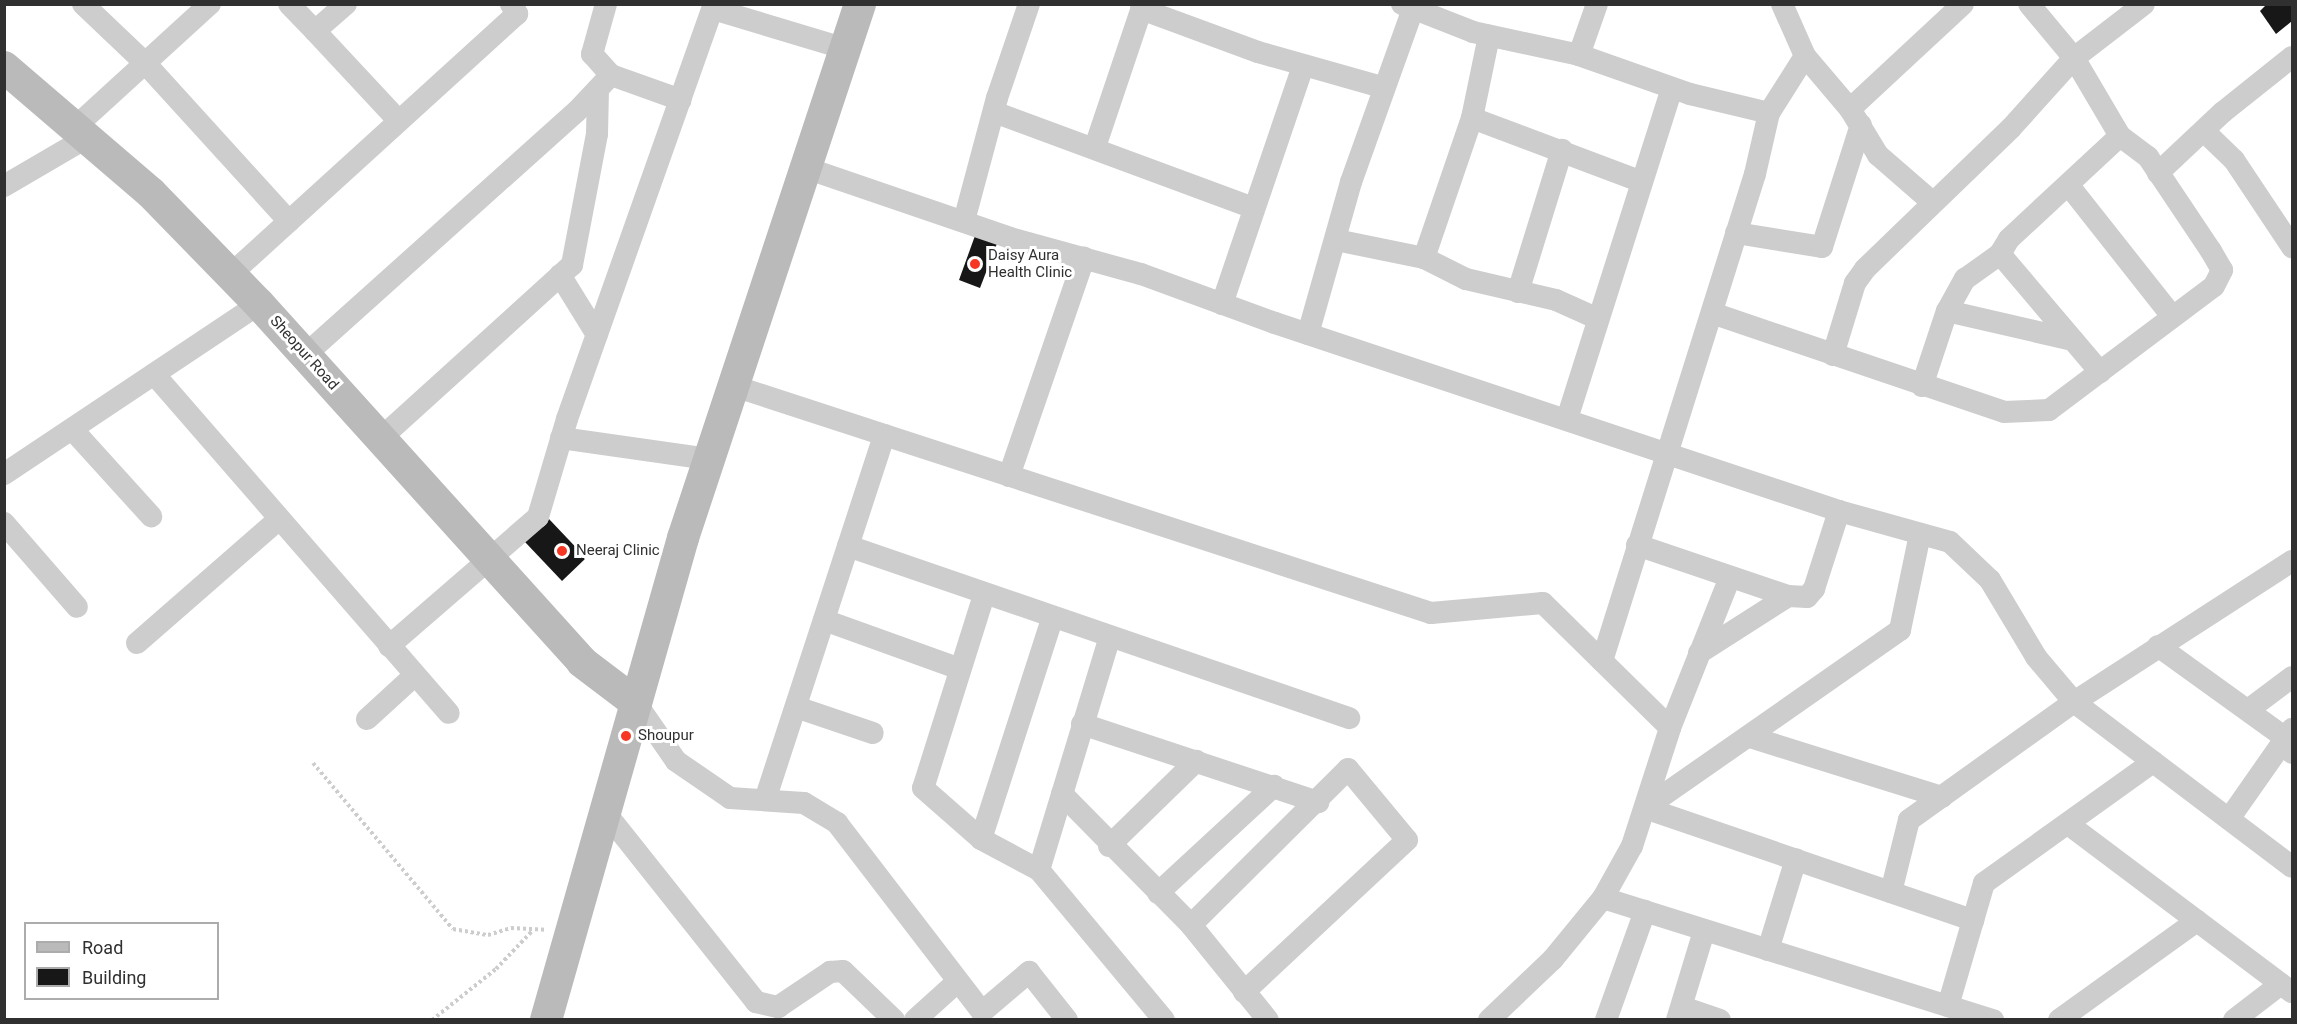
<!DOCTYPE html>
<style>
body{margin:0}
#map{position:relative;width:2297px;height:1024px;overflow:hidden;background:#fff;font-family:Roboto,sans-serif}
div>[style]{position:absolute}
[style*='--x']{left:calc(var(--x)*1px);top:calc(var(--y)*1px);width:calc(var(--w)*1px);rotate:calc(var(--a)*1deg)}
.building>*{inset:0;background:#171717}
.path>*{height:4px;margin-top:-2px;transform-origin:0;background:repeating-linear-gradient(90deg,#cdcdcd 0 3px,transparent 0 6px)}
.street>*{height:22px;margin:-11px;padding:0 11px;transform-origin:11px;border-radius:11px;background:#cdcdcd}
.secondary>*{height:32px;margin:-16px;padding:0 16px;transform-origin:16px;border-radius:16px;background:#bababa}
.dots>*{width:16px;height:16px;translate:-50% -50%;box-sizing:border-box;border:3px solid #fff;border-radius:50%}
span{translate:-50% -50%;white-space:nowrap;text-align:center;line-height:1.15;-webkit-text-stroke:6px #fff;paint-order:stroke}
.poi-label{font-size:15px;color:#303030}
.left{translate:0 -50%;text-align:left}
.street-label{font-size:15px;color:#303030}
.frame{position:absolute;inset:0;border:6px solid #303030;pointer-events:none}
.legend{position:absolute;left:24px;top:922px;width:195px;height:78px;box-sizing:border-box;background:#fff;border:2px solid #acacac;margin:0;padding:8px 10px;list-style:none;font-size:18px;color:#303030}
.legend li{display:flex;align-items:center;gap:12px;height:30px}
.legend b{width:30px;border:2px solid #acacac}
</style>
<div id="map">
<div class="building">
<div style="clip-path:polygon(2267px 4px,2292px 4px,2292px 21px,2276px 34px,2260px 11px)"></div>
<div style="clip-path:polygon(976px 233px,998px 241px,980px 288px,959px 280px)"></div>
<div style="clip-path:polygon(549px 519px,586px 558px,562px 581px,525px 542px)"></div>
</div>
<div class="path">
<div style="--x:313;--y:763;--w:217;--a:49.9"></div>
<div style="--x:453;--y:929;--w:36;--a:10"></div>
<div style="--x:488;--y:935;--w:24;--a:-17"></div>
<div style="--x:511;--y:928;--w:35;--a:3"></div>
<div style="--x:432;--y:1020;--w:82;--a:-38.6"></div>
<div style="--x:496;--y:969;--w:54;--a:-46.5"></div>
</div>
<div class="street">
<div style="--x:83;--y:4;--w:86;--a:43.6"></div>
<div style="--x:145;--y:63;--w:214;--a:47.7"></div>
<div style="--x:289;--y:4;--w:37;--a:46"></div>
<div style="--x:315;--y:31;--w:41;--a:-41.1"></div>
<div style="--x:606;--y:4;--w:52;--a:105.6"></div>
<div style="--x:592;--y:54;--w:28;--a:48"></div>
<div style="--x:1402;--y:4;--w:76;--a:21.5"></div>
<div style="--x:1473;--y:32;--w:108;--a:12.2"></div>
<div style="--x:1579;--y:55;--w:118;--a:19.4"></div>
<div style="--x:1690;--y:94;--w:81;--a:13.5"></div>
<div style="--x:1782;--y:4;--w:57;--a:66.1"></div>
<div style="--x:1805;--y:56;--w:70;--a:49.7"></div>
<div style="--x:1850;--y:109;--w:54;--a:58.7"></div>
<div style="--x:1878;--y:155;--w:70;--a:41"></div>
<div style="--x:713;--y:9;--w:139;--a:16.7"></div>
<div style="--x:1141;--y:9;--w:125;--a:20.2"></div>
<div style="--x:1258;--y:52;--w:129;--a:15.8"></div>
<div style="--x:315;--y:31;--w:123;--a:47"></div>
<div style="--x:1579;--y:55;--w:54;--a:-70.6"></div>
<div style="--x:1850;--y:109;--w:154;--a:-42.9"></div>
<div style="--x:994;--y:112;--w:276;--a:20.3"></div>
<div style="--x:1472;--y:118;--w:179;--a:20.6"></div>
<div style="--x:74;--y:128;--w:184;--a:-42.4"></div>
<div style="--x:2206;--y:133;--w:39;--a:44"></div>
<div style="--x:2234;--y:160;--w:105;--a:56.3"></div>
<div style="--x:1095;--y:147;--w:151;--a:-71.4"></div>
<div style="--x:806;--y:168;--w:216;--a:18.9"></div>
<div style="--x:1010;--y:238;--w:136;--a:15.4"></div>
<div style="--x:1141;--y:274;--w:143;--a:20.1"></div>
<div style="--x:1275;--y:323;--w:595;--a:18.43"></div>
<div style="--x:1839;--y:511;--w:115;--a:15.6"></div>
<div style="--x:1950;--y:542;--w:55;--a:43.5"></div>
<div style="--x:1990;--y:580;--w:90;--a:59.1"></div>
<div style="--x:2036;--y:657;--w:59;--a:49.8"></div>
<div style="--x:2074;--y:702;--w:273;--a:37.1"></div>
<div style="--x:2158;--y:173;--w:89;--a:-43.2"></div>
<div style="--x:2223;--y:112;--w:88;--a:-38.6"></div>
<div style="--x:4;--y:186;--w:95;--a:-30.3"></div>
<div style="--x:2070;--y:187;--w:163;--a:51.7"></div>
<div style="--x:964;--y:221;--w:127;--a:-75"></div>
<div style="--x:997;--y:98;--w:99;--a:-71.2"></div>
<div style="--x:1736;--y:233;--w:87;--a:9.2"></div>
<div style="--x:1822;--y:247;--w:128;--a:-72.3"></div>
<div style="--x:1336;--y:240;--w:90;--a:11.6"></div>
<div style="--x:1424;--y:258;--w:47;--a:26.6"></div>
<div style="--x:1466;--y:279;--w:92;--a:13.1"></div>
<div style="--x:1556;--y:300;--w:44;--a:24.2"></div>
<div style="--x:2000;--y:254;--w:155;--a:49.7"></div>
<div style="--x:1424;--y:258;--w:148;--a:-71.1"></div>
<div style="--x:1472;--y:118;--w:84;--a:-78.3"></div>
<div style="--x:231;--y:274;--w:387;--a:-42.3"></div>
<div style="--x:517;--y:14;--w:12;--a:-121"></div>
<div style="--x:560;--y:275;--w:70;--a:58.3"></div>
<div style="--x:1518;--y:292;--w:149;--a:-72.8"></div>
<div style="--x:1222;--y:304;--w:251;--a:-71.2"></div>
<div style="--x:1947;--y:311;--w:129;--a:13"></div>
<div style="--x:1712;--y:313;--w:308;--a:18.7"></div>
<div style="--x:2004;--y:412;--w:45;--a:-2.5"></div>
<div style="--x:2049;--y:410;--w:206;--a:-36.9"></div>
<div style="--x:2214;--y:286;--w:18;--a:-63"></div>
<div style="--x:2222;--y:270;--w:22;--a:-120"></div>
<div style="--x:2211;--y:251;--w:113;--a:-123.8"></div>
<div style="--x:2148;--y:157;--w:35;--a:-143"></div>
<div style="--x:2120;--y:136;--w:91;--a:-120.5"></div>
<div style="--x:2074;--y:58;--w:70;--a:-129.8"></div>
<div style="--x:1308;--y:334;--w:158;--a:-74.2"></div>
<div style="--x:1351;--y:182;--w:184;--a:-70.3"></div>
<div style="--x:305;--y:355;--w:365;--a:-41.9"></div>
<div style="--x:577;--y:111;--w:50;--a:-46.6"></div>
<div style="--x:611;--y:75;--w:74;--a:19.7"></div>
<div style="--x:1833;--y:355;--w:75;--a:-73"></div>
<div style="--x:1855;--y:283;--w:17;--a:-54"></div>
<div style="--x:1865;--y:269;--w:203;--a:-44"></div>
<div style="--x:2011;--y:128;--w:94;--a:-48"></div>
<div style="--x:2074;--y:58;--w:88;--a:-37.6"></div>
<div style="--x:154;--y:374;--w:449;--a:49"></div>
<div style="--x:734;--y:386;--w:733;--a:18.04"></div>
<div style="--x:1431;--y:613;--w:112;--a:-5.1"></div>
<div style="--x:1543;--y:603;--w:178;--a:44.5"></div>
<div style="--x:1922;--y:386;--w:79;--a:-71.6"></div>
<div style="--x:1947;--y:311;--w:37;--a:-61"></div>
<div style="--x:1965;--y:279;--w:43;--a:-35.5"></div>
<div style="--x:2000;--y:254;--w:17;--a:-59"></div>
<div style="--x:2009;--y:239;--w:151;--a:-42.9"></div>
<div style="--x:1567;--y:419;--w:347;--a:-72.4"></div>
<div style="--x:72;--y:429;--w:118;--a:47.8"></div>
<div style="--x:381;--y:438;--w:258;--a:-42.2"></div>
<div style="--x:572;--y:265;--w:133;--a:-79.2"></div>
<div style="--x:597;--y:134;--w:43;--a:-88.7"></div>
<div style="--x:561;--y:438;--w:149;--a:8.1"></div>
<div style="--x:4;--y:474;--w:306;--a:-33.7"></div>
<div style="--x:1009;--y:476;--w:231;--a:-71"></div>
<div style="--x:4;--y:523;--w:111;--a:49"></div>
<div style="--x:1637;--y:545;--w:159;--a:18.7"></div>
<div style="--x:1788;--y:596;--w:19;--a:3"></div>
<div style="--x:1807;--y:597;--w:11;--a:-49"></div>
<div style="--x:1814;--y:589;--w:82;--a:-72.2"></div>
<div style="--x:848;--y:546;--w:530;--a:18.95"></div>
<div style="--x:984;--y:595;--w:202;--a:107.5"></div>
<div style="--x:923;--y:788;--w:77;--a:41.3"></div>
<div style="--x:981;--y:839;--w:66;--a:28.1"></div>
<div style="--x:1039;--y:870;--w:195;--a:50.2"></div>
<div style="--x:824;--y:620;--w:145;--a:19.8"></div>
<div style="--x:137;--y:643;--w:189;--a:-41.1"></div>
<div style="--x:389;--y:646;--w:197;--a:-40.9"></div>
<div style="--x:538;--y:517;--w:102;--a:-73.5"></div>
<div style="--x:567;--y:419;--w:440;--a:-70.5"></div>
<div style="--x:2158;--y:646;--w:154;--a:35.8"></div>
<div style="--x:2283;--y:736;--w:19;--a:62"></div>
<div style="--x:1699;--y:653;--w:106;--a:-32.6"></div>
<div style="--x:1602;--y:661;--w:510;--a:-72.56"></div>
<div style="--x:1755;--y:174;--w:63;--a:-77.1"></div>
<div style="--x:1769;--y:113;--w:67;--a:-57.7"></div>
<div style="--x:636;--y:703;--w:70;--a:55.4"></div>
<div style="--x:676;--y:761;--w:65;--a:34.4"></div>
<div style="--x:730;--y:798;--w:74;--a:3.9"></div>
<div style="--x:804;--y:803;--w:39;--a:31"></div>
<div style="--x:837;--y:823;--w:238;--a:52.5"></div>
<div style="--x:982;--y:1012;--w:62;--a:-40.4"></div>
<div style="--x:1029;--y:972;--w:61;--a:51.6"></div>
<div style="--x:796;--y:707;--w:81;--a:18.7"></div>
<div style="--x:2248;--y:710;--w:55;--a:-36.9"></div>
<div style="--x:367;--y:719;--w:65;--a:-42.5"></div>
<div style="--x:1082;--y:724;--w:249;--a:18.3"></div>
<div style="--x:1750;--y:737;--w:201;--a:17.4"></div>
<div style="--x:1062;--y:794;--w:184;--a:45.4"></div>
<div style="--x:1191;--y:925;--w:122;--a:51"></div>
<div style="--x:765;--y:800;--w:384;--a:-71.9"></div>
<div style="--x:1645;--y:808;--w:311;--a:-34.9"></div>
<div style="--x:1900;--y:630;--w:98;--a:-78.2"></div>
<div style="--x:1645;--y:808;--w:347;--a:18.9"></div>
<div style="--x:605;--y:812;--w:243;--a:51.5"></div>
<div style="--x:756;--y:1002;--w:23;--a:13"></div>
<div style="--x:778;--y:1007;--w:63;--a:-33.9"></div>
<div style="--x:830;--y:972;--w:13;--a:-4"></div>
<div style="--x:843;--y:971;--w:71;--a:43.9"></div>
<div style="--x:2229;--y:819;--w:110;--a:-55"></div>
<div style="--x:2068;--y:824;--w:280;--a:36.9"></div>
<div style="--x:981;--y:839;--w:231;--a:-72.1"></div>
<div style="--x:1109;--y:846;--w:122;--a:-44.3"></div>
<div style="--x:1039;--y:870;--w:240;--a:-73.1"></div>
<div style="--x:1891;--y:892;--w:74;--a:-76"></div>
<div style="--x:1909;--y:820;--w:203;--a:-35.6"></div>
<div style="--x:2074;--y:702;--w:260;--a:-32.9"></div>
<div style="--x:1158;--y:893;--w:158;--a:-42.7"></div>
<div style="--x:1603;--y:898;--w:409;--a:17.4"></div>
<div style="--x:1191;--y:925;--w:221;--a:-44.8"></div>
<div style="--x:1348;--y:769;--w:92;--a:50.3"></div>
<div style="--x:1407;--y:840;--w:223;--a:137"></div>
<div style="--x:1768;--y:950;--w:95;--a:-72.9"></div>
<div style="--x:1948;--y:1006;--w:128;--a:-73.7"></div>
<div style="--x:1984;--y:883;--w:208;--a:-35.6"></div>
<div style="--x:1682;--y:1007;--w:40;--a:18.9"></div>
<div style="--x:915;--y:1020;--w:57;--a:-42.1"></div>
<div style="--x:1489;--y:1020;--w:88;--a:-43.6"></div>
<div style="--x:1553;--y:959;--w:79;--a:-50.7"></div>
<div style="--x:1603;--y:898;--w:60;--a:-60.9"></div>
<div style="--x:1632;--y:846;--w:124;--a:-72.1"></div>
<div style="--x:1670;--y:728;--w:162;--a:-68.3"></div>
<div style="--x:1606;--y:1020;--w:116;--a:-70.3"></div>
<div style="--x:1677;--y:1020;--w:93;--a:-73.1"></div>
<div style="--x:2059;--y:1020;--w:170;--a:-35.7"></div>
<div style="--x:2234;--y:1020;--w:59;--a:-37.5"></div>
</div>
<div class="secondary">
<div style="--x:4;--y:67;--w:194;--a:40.6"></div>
<div style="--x:151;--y:193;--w:155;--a:45.8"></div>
<div style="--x:259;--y:304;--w:482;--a:47.9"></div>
<div style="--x:582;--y:662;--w:68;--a:37.2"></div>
<div style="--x:546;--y:1020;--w:501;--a:-74.13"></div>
<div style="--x:683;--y:538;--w:563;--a:-71.66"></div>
</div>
<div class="dots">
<div style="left:975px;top:264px;background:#f53723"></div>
<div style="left:562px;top:551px;background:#f53723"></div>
<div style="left:626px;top:736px;background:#f53723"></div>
</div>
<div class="poi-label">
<span class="left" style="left:988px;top:264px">Daisy Aura<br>Health Clinic</span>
<span class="left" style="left:576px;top:551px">Neeraj Clinic</span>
<span class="left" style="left:638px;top:736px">Shoupur</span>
</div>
<div class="street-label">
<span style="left:304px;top:353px;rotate:48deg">Sheopur Road</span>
</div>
<div class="frame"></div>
<ul class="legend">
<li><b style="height:8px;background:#bababa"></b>Road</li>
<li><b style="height:16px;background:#171717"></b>Building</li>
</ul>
</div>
